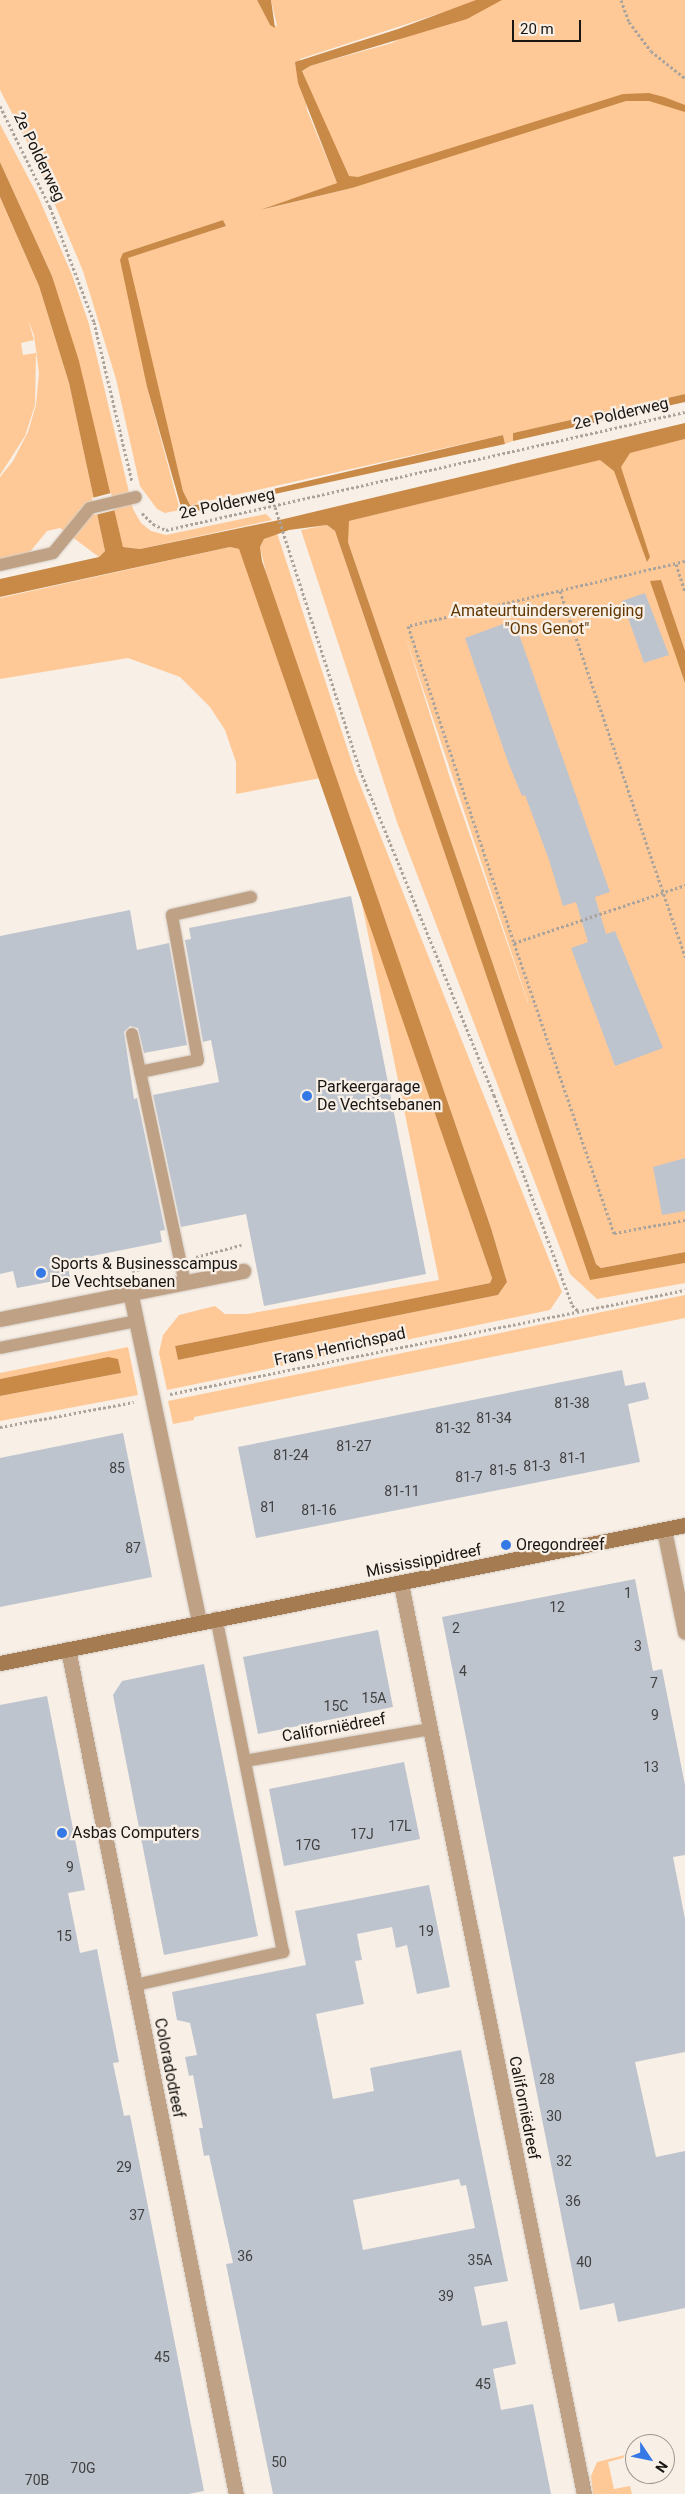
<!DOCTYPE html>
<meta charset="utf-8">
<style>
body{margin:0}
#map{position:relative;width:685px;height:2494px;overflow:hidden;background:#f8efe6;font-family:Roboto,sans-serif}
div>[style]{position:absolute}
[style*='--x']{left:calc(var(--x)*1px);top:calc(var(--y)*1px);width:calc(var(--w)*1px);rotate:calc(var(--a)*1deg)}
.green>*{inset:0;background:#fec997}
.water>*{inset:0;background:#ca8a47}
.pier>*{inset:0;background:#f8efe6}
.building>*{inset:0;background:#bec4ce}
.path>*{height:3px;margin-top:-1.5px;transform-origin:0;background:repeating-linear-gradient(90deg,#aaa49d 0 2.5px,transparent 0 5px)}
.roads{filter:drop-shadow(0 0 1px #d4ccc4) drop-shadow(0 0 1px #d4ccc4)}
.lane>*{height:12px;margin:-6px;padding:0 6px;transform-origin:6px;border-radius:6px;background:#bfa286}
.street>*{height:15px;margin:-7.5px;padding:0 7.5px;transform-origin:7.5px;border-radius:7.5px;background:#bfa286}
.secondary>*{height:15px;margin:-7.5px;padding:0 7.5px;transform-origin:7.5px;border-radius:7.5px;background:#a57b51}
.dots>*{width:14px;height:14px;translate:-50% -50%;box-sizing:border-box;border:2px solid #f8efe6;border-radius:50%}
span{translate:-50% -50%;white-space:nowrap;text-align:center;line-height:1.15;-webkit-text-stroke:4.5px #f8efe6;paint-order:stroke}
.number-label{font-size:14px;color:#424141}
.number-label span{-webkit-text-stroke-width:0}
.street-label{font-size:16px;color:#181512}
.park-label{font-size:16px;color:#613700}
.poi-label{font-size:16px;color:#181512}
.left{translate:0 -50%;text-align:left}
.north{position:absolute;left:625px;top:2434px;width:50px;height:50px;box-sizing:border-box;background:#f8efe6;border:1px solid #9e9891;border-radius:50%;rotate:124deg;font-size:14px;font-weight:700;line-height:20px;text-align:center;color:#181512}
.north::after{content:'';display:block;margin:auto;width:18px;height:22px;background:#3479e6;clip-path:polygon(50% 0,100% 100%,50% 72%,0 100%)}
.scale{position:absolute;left:512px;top:20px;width:69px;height:22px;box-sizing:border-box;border:2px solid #181512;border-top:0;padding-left:6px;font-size:15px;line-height:18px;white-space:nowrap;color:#181512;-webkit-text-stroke:4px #f8efe6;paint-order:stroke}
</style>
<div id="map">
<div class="green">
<div style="clip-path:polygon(evenodd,0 0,257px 0,270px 25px,277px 26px,271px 0,685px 0,685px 394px,513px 433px,513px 441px,505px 444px,503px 435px,190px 505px,183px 491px,127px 258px,226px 226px,223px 220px,123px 253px,147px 387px,180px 510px,165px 513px,157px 509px,140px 486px,116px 379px,83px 271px,34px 155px,0 90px,0 0,462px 6px,392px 43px,310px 66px,302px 71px,352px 188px,261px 210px,337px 183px,307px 110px,300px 59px,462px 6px)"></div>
<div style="clip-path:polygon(0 124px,38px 196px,72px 275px,89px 324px,133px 509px,141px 523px,151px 531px,166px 535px,266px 514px,272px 520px,140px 549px,123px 547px,52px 276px,0 162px)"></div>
<div style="clip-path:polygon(0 197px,39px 286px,69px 383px,105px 551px,99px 557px,60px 528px,47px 531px,25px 558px,0 563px,0 477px,13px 461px,28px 432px,36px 405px,39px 373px,34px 335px,28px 320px,34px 340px,21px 343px,23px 355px,36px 353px,35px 405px,25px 436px,0 475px)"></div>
<div style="clip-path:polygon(evenodd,685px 439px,685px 1252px,601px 1268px,596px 1264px,348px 542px,348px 521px,685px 439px,404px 632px,528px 1002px,528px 1003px,449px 775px,404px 632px)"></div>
<div style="clip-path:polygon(327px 525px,335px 531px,590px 1279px,685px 1263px,685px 1283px,597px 1299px,570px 1274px,397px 822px,301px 530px)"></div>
<div style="clip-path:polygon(277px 533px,355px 772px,562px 1292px,550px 1310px,167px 1390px,159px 1353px,163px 1335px,179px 1315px,215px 1306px,225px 1314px,247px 1314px,439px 1280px,359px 890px,492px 1278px,490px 1283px,175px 1346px,178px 1360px,498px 1295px,507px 1282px,491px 1228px,267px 577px,260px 547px,264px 539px)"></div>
<div style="clip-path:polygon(230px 547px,239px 549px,246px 562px,321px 778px,236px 794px,236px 762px,225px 730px,210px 707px,180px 677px,128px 658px,0 679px,0 598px)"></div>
<div style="clip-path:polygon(685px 1295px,685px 1318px,194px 1417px,194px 1420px,173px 1424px,168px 1401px)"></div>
<div style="clip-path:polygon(128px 1347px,138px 1395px,0 1421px,0 1396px,121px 1373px,108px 1357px,0 1379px,0 1373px)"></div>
<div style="clip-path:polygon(625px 2455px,623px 2458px,608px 2462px,614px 2489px,630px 2486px,632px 2494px,593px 2494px,591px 2476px,597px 2462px)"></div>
</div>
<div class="water">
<div style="clip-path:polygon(257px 0,271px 0,275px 28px,270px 25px)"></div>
<div style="clip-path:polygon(476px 0,502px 0,467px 19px,310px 66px,302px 71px,349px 176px,358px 177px,623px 94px,649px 93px,664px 97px,685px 105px,685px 112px,649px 101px,626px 101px,352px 188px,260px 210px,337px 183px,298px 83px,295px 62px,398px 29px)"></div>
<div style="clip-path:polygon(0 162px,52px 276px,79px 361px,123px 547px,140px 549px,284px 519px,685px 423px,685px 439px,630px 453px,621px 467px,650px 557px,647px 562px,614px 471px,600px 460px,349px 521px,348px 542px,596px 1264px,601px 1268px,685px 1252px,685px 1263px,590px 1280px,335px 531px,327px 525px,289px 530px,264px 539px,260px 547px,262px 561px,491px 1228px,507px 1282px,498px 1295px,178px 1360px,175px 1346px,490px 1283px,492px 1278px,239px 549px,230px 547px,0 597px,0 579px,99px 557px,105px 551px,69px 383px,39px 286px,0 197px)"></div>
<div style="clip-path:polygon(223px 220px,226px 226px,128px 258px,183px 491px,190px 505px,209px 504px,503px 435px,505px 444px,183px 514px,147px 387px,120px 260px,123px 253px)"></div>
<div style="clip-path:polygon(685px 394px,685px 402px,513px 441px,513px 433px)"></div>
<div style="clip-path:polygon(661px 580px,685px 651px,685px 683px,650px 581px)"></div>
<div style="clip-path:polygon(108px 1357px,118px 1359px,121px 1373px,0 1396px,0 1379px)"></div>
</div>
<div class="pier">
<div style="clip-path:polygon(111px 493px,115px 510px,95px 515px,92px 498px)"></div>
</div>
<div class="building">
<div style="clip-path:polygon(645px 593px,669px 655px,644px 663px,622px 601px)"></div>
<div style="clip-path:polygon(514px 620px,610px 892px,595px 897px,606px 934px,615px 931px,663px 1048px,615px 1066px,571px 948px,588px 942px,576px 902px,563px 906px,549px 860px,525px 795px,522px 796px,508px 762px,465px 638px)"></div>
<div style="clip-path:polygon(351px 896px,426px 1274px,264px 1306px,246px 1214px,181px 1227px,153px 1095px,219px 1082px,211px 1040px,203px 1042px,185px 940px,191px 939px,189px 928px)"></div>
<div style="clip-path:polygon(130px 910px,137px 950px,169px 943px,187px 1045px,144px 1053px,138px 1028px,130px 1026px,124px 1032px,134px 1099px,137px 1098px,165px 1230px,160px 1231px,162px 1242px,67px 1261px,70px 1278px,17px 1288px,13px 1271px,0 1274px,0 936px)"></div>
<div style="clip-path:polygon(685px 1158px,685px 1211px,662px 1215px,653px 1167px)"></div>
<div style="clip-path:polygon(622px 1370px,625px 1386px,645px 1382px,649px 1399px,628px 1404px,640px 1462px,256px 1538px,238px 1447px)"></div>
<div style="clip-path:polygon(123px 1433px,152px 1577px,0 1607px,0 1458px)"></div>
<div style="clip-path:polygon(635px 1579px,653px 1671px,662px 1669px,685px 1785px,685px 1855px,673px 1857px,685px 1919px,685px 2052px,635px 2062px,656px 2157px,685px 2151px,685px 2308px,618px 2322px,614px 2303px,580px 2310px,442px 1617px)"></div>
<div style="clip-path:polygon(378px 1630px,393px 1707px,258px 1734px,243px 1657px)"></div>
<div style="clip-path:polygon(204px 1664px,258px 1936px,164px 1955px,113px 1695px,122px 1681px)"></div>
<div style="clip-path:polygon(47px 1696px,85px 1890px,68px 1893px,80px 1953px,97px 1949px,119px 2062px,113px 2063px,124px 2116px,130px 2115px,204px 2491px,188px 2494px,0 2494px,0 1705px)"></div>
<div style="clip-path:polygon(404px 1762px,420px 1839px,284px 1866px,269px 1789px)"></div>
<div style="clip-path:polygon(evenodd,429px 1885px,450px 1987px,417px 1994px,407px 1945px,396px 1948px,392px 1927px,357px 1934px,362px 1960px,355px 1961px,364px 2004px,316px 2014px,333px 2099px,374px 2091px,370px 2068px,461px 2050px,508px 2281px,474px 2287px,482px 2326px,507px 2321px,516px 2364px,493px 2369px,501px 2410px,533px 2404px,551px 2494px,273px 2494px,226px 2264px,233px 2263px,209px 2155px,204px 2156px,199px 2128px,203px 2128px,193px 2075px,189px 2076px,185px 2057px,197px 2055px,190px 2023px,177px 2020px,172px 1992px,306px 1965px,295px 1911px,429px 1885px,459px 2179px,461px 2186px,466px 2185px,475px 2228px,363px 2250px,353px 2200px,459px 2179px)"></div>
</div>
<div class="path">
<div style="--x:621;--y:0;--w:23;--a:70"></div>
<div style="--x:629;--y:22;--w:36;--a:53"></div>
<div style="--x:651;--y:51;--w:43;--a:38.5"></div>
<div style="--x:0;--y:106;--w:113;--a:63.7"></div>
<div style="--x:50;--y:207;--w:123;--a:69.1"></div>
<div style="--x:94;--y:322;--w:163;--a:76.6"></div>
<div style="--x:275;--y:507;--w:276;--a:72.1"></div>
<div style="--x:360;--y:770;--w:352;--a:67.6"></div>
<div style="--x:494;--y:1095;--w:224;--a:69.6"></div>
<div style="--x:572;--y:1305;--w:8;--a:45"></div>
<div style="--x:142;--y:513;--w:16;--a:45"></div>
<div style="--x:153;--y:524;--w:14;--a:25"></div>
<div style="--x:166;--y:530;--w:532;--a:-12.81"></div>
<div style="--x:685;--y:561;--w:285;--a:166.8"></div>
<div style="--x:408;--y:626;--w:334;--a:71.5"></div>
<div style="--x:514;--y:943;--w:181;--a:-18.7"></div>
<div style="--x:676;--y:564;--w:29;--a:72"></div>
<div style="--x:560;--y:591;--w:387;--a:71.1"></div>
<div style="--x:514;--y:943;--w:307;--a:71"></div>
<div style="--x:614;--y:1233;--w:72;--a:-10.4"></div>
<div style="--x:196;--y:1257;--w:47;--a:-14.9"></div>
<div style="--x:132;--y:1271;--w:32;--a:-13"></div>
<div style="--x:170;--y:1394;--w:525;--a:-11.42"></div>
<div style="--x:0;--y:1427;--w:136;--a:-10.6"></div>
</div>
<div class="roads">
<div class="lane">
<div style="--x:0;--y:565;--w:54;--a:-12.8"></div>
<div style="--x:53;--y:553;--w:58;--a:-50.6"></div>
<div style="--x:90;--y:508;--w:47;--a:-13.4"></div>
<div style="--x:132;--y:1034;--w:255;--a:78"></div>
<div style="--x:140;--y:1072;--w:59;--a:-11.7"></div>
<div style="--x:198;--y:1060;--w:147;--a:-100.2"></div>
<div style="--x:172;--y:915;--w:81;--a:-12.8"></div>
<div style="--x:0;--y:1348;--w:139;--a:-11.2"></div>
<div style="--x:245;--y:1761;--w:188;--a:-9.8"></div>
<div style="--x:135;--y:1985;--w:152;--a:-12.6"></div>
<div style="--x:283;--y:1952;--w:341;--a:-101.3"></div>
</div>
<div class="street">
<div style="--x:131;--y:1296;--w:333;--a:78.2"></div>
<div style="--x:0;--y:1319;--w:248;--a:-11.2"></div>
<div style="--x:664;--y:1530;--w:104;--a:78.4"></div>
<div style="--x:401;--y:1584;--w:928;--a:78.63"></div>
<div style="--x:68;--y:1649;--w:862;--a:78.76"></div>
</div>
<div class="secondary">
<div style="--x:0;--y:1663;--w:699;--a:-11.39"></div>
</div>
</div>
<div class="dots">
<div style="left:307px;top:1096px;background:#3479e6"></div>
<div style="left:41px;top:1273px;background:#3479e6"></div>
<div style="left:506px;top:1545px;background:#3479e6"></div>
<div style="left:62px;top:1833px;background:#3479e6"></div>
</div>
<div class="number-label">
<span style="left:572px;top:1403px">81-38</span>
<span style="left:494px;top:1418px">81-34</span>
<span style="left:453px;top:1428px">81-32</span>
<span style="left:354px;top:1446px">81-27</span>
<span style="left:291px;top:1455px">81-24</span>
<span style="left:573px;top:1458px">81-1</span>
<span style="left:537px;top:1466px">81-3</span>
<span style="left:117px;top:1468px">85</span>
<span style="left:503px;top:1470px">81-5</span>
<span style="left:469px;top:1477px">81-7</span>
<span style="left:402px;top:1491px">81-11</span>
<span style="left:268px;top:1507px">81</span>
<span style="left:319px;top:1510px">81-16</span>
<span style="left:133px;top:1548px">87</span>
<span style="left:628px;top:1593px">1</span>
<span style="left:557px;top:1607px">12</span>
<span style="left:456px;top:1628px">2</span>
<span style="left:638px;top:1646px">3</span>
<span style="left:463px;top:1671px">4</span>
<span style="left:654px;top:1683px">7</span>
<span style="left:374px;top:1698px">15A</span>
<span style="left:336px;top:1706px">15C</span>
<span style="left:655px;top:1715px">9</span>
<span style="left:651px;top:1767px">13</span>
<span style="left:400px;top:1826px">17L</span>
<span style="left:362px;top:1834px">17J</span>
<span style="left:308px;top:1845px">17G</span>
<span style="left:70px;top:1867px">9</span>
<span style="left:426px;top:1931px">19</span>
<span style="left:64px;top:1936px">15</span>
<span style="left:547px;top:2079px">28</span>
<span style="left:554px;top:2116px">30</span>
<span style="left:564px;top:2161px">32</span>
<span style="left:124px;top:2167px">29</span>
<span style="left:573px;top:2201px">36</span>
<span style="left:137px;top:2215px">37</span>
<span style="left:245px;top:2256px">36</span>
<span style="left:480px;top:2260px">35A</span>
<span style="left:584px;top:2262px">40</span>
<span style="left:446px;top:2296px">39</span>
<span style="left:162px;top:2357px">45</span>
<span style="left:483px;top:2384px">45</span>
<span style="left:279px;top:2462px">50</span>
<span style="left:83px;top:2468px">70G</span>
<span style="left:37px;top:2480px">70B</span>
</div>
<div class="street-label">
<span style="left:39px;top:157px;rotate:64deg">2e Polderweg</span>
<span style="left:621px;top:414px;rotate:-13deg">2e Polderweg</span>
<span style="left:227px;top:504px;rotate:-12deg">2e Polderweg</span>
<span style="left:340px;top:1347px;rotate:-12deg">Frans Henrichspad</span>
<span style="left:424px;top:1561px;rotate:-11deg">Mississippidreef</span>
<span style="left:334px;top:1728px;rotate:-10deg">Californiëdreef</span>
<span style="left:169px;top:2068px;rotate:79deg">Coloradodreef</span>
<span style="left:524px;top:2108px;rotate:79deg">Californiëdreef</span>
</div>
<div class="park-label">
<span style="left:547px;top:620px">Amateurtuindersvereniging<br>"Ons Genot"</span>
</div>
<div class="poi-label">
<span class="left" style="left:317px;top:1096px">Parkeergarage<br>De Vechtsebanen</span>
<span class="left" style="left:51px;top:1273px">Sports &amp; Businesscampus<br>De Vechtsebanen</span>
<span class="left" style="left:516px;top:1545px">Oregondreef</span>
<span class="left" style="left:72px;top:1833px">Asbas Computers</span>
</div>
<div class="north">N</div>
<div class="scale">20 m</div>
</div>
